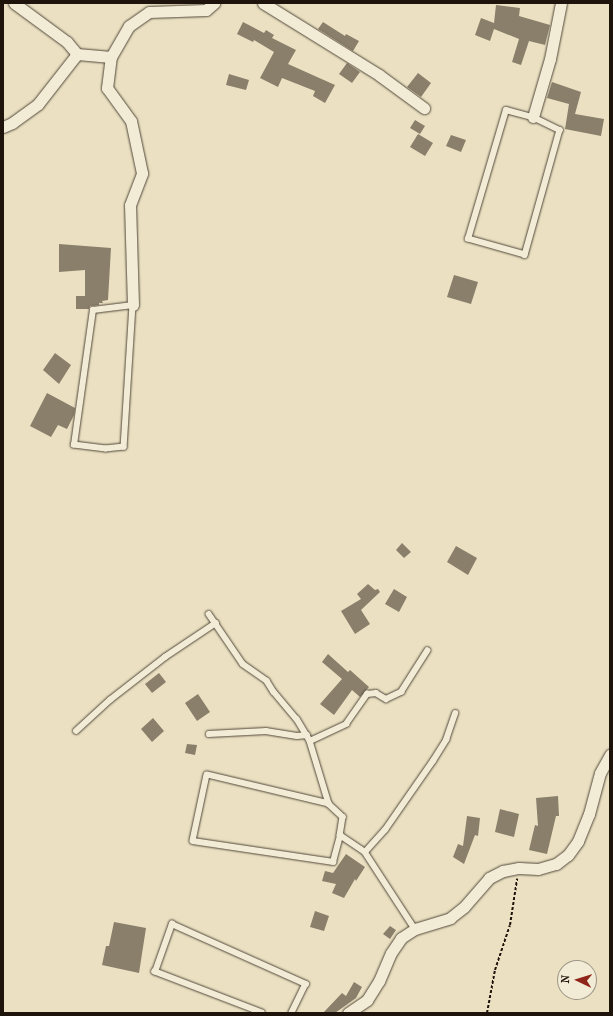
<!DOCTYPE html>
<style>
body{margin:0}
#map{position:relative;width:613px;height:1016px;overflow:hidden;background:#ebe1c2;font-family:"IM FELL French Canon",serif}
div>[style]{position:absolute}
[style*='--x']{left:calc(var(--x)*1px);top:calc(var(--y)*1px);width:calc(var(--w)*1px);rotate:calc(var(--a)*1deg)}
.building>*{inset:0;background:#897f6b}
.path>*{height:2px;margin-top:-1px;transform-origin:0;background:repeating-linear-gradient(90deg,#1f140c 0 3px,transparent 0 5px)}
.roads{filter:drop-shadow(0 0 1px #52473a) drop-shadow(0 0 1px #52473a)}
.service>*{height:5.5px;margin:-2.75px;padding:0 2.75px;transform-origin:2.75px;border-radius:2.75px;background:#f2ecd7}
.minor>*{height:11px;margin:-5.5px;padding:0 5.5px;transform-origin:5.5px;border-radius:5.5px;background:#f2ecd7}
span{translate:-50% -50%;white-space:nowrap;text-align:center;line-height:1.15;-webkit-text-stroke:3.5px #f2ecd7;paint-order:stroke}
.frame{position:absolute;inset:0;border:4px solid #1f140c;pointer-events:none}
.north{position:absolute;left:557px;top:960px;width:40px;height:40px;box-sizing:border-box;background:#f2ecd7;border:1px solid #9e9686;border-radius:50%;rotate:274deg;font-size:11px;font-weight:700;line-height:16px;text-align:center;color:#1f140c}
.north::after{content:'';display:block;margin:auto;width:14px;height:18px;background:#8f2418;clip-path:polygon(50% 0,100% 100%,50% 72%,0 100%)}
</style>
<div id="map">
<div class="building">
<div style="clip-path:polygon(496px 5px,520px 8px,519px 16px,550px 25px,545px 45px,529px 41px,521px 65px,512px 62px,519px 39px,494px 29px,490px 41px,475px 35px,481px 18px,494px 23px)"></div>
<div style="clip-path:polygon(243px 22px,264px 33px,266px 30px,274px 35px,272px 38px,296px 50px,288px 64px,335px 85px,325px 103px,313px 96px,315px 91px,282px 78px,278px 87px,260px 78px,274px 52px,254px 40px,253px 42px,237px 34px)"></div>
<div style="clip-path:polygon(323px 22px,345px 36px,346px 34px,359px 41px,353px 51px,318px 29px)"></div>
<div style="clip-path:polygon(347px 63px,360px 72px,352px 83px,339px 74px)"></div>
<div style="clip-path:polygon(418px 73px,431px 83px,421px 97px,407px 87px)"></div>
<div style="clip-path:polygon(229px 74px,249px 80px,246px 90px,226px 85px)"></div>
<div style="clip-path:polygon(552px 82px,581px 92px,575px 114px,604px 119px,601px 136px,565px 129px,569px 104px,547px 98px)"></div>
<div style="clip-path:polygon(415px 120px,425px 126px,420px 134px,410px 128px)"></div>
<div style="clip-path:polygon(418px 134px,433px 143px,425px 156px,410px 147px)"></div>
<div style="clip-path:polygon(451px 135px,466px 140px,461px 152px,446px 146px)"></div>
<div style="clip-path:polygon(59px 244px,111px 248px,108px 300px,102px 301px,103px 303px,99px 303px,99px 305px,90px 306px,89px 309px,76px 309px,76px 296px,85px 296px,85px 270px,59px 272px)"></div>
<div style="clip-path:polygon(454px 275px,478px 282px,471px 304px,447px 297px)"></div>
<div style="clip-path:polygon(55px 353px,71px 365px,59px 384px,43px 370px)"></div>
<div style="clip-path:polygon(47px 393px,75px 408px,74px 415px,67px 429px,58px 425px,51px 437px,30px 426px)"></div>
<div style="clip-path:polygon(402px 543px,411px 552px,404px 558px,396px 550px)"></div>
<div style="clip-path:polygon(456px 546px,477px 558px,468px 575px,447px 562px)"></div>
<div style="clip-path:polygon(368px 584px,375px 590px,378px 589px,380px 592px,361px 610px,370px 624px,355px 634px,341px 611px,361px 599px,357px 594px)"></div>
<div style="clip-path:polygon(394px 589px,407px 597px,399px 612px,385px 604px)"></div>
<div style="clip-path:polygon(328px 654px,348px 672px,350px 670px,369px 687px,360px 697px,352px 690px,334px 715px,320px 704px,342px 679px,322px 662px)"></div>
<div style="clip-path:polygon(159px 673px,166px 682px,152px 693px,145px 684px)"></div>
<div style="clip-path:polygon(198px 694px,210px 712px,197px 721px,185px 703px)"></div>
<div style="clip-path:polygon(153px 718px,164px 731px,152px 742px,141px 729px)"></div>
<div style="clip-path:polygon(187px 744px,197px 745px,195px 755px,185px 753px)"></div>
<div style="clip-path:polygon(558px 796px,559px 816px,556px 816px,547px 854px,529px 850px,535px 825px,538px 826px,536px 798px)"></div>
<div style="clip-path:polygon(500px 809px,519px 814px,514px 837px,495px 832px)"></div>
<div style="clip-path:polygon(467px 816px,480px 818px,478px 836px,475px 835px,464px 864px,453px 857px,458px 844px,463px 846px)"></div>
<div style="clip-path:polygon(346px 854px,365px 867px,356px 881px,355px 879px,344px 898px,332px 893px,336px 884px,322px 881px,325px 871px,333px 873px)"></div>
<div style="clip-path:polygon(315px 911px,329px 916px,324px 931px,310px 927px)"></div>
<div style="clip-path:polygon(114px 922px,146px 928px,139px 973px,102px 965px,106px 946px,109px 946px)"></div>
<div style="clip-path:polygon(390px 926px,396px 930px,390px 939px,383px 934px)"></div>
<div style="clip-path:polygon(354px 982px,362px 987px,356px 998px,335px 1013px,323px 1013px,342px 993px,346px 996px)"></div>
</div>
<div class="path">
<div style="--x:487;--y:1013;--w:44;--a:-79.5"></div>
<div style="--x:495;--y:970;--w:47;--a:-71.6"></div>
<div style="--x:510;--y:925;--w:47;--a:-81.3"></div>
</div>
<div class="roads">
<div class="service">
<div style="--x:506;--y:110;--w:28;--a:15"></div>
<div style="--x:533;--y:117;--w:30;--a:26"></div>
<div style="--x:560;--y:130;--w:130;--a:105.6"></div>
<div style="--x:525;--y:255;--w:59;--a:-164.3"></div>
<div style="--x:468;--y:239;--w:134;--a:-73.6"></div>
<div style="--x:133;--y:305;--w:142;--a:93.6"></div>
<div style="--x:124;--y:447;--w:18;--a:174"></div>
<div style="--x:106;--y:449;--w:32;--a:-173"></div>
<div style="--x:74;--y:445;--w:136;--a:-82"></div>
<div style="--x:93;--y:310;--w:40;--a:-7.1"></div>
<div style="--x:209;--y:614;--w:60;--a:55.8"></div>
<div style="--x:243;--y:664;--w:29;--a:35"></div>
<div style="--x:267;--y:681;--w:13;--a:58"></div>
<div style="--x:274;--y:692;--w:35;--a:50"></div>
<div style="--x:297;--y:719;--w:26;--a:59"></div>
<div style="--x:310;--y:741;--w:66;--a:73.2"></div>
<div style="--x:329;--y:804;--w:19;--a:43"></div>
<div style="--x:343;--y:817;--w:18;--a:99"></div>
<div style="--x:340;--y:835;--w:30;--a:34"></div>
<div style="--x:365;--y:852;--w:92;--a:57"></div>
<div style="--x:76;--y:731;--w:46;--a:-42.4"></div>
<div style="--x:110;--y:700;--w:70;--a:-38"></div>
<div style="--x:165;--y:657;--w:61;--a:-33.7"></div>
<div style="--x:209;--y:734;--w:57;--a:-3"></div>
<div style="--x:266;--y:731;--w:31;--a:9"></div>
<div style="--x:297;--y:736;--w:10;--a:-6"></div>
<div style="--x:310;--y:741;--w:40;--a:-25"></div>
<div style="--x:346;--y:724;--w:37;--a:-55"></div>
<div style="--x:367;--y:694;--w:9;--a:-6"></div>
<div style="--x:376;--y:693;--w:12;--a:31"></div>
<div style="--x:386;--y:699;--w:17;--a:-25"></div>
<div style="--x:401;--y:692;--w:49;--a:-57.6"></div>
<div style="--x:329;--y:804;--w:125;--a:-166.6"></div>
<div style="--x:207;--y:775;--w:67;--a:102"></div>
<div style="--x:193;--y:841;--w:142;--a:8.5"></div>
<div style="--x:333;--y:862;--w:28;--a:-75"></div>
<div style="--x:365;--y:852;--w:30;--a:-48"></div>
<div style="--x:385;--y:830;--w:84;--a:-55.2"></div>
<div style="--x:433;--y:761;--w:25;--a:-58"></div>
<div style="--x:446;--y:740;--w:28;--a:-71"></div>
<div style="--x:262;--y:1013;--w:115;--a:-159"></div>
<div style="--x:155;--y:972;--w:51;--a:-70.5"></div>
<div style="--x:172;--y:924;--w:147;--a:24.1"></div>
<div style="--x:306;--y:984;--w:32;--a:116"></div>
</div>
<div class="minor">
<div style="--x:14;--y:3;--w:66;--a:36.3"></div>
<div style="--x:67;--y:42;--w:16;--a:50"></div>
<div style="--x:77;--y:54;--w:34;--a:5"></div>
<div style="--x:263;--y:3;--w:137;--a:31.8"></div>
<div style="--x:379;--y:75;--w:56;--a:36.3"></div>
<div style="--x:533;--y:117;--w:60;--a:-73.7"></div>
<div style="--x:550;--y:59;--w:57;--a:-78.9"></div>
<div style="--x:3;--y:127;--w:10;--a:-24"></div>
<div style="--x:12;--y:123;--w:32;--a:-36"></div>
<div style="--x:38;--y:104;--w:63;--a:-52"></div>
<div style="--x:133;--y:305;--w:100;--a:-91.7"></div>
<div style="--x:130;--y:205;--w:34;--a:-69"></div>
<div style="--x:142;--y:173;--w:53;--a:-101.9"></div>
<div style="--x:131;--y:121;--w:41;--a:-126"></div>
<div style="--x:107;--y:88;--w:31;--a:-83"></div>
<div style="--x:111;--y:57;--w:36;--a:-60"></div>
<div style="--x:129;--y:26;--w:24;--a:-35"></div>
<div style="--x:149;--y:12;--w:57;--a:-2"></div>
<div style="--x:206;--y:10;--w:11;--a:-41"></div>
<div style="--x:348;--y:1013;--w:23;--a:-34"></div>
<div style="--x:367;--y:1000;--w:22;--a:-58"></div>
<div style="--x:379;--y:981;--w:30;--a:-67"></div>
<div style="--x:391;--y:953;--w:18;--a:-56"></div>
<div style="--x:401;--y:938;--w:17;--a:-33"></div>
<div style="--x:415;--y:929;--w:37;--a:-17"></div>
<div style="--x:450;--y:918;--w:18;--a:-38"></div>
<div style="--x:464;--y:907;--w:38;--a:-49"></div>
<div style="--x:489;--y:878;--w:16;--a:-27"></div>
<div style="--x:503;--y:871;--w:16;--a:-11"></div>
<div style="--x:519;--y:868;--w:19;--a:3"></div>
<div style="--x:538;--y:869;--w:19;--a:-16"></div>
<div style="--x:556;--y:864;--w:15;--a:-37"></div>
<div style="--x:568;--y:855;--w:17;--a:-54"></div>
<div style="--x:578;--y:841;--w:29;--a:-68"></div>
<div style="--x:589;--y:814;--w:42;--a:-75"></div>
<div style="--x:600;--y:773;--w:21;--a:-61"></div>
</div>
</div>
<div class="frame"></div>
<div class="north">N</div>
</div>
